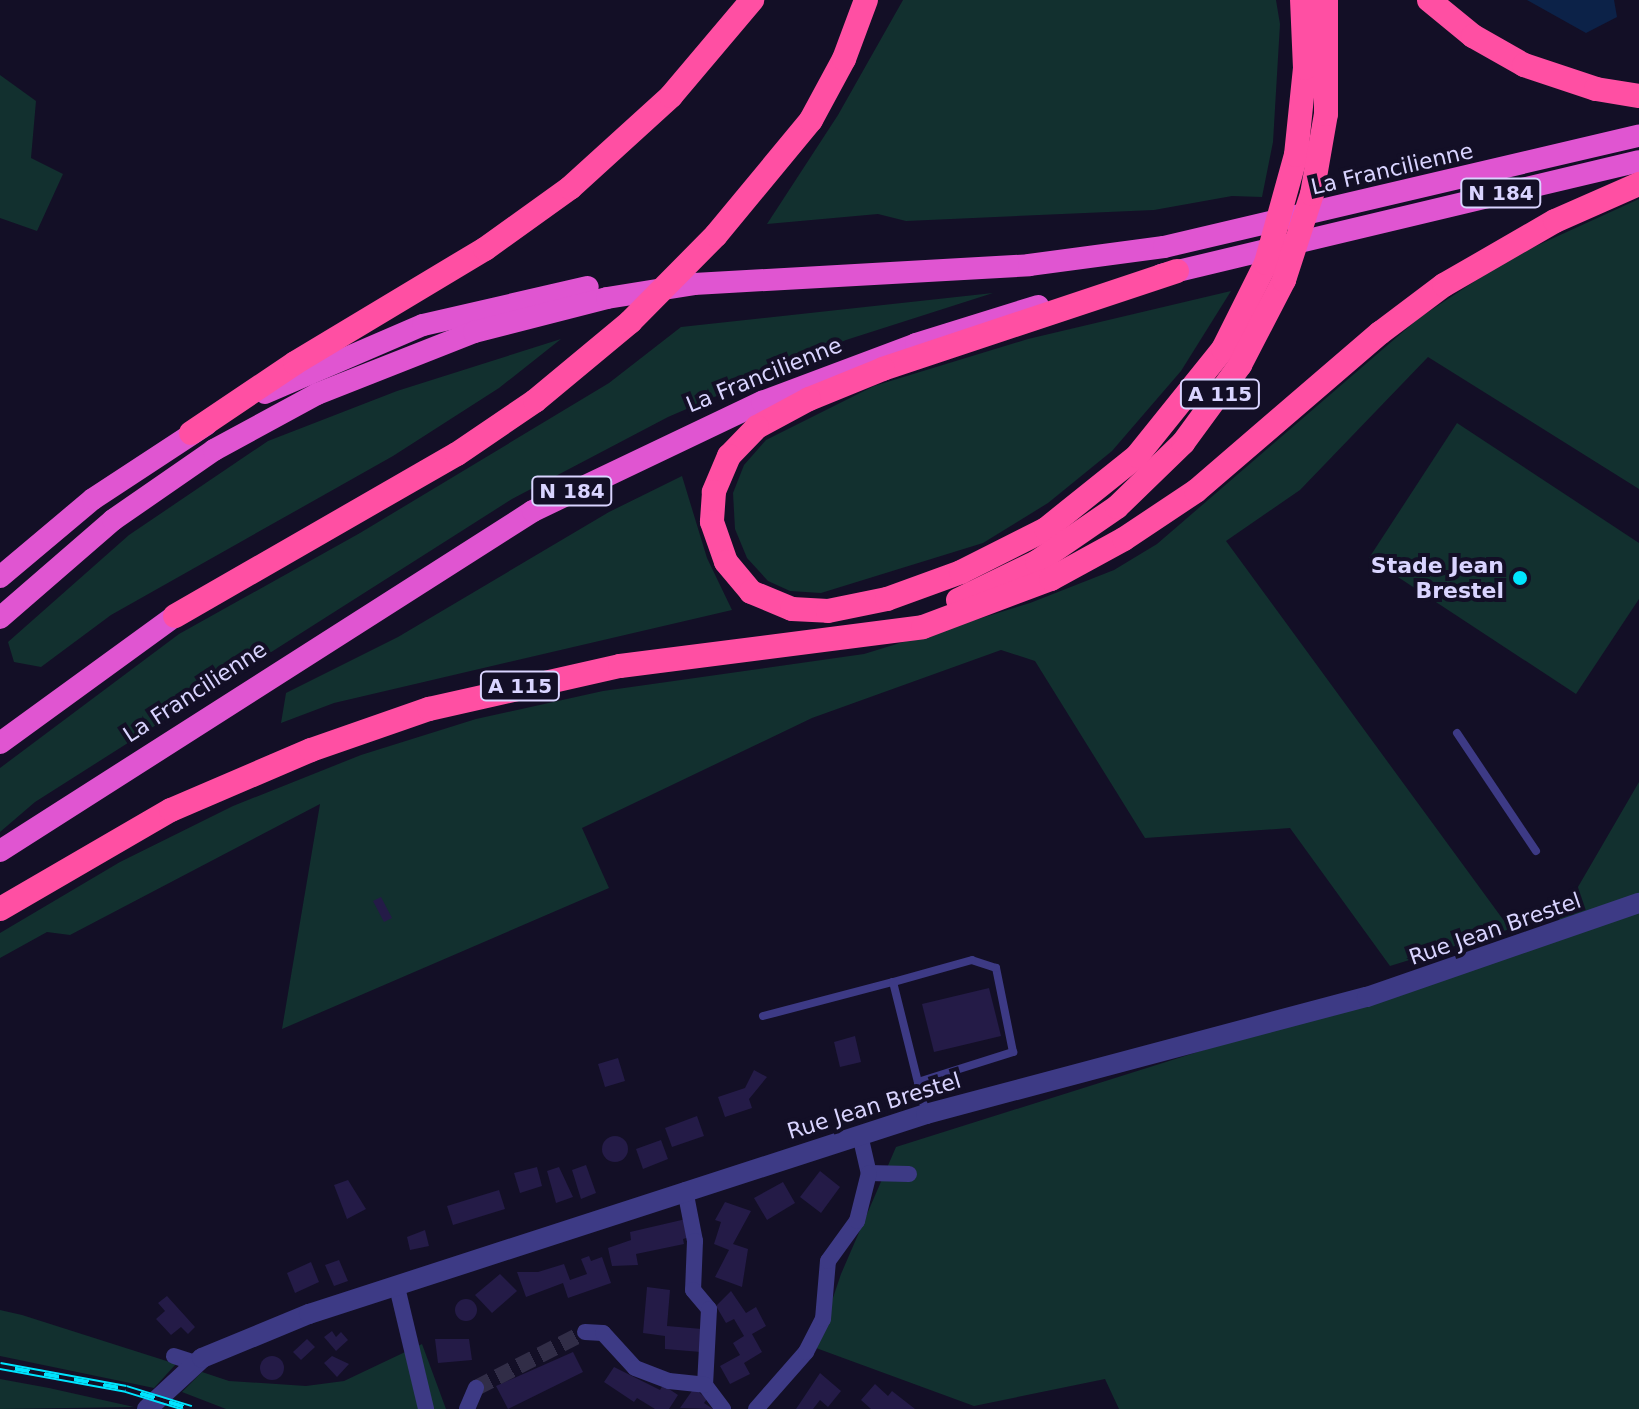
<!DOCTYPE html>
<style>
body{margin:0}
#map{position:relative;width:1639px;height:1409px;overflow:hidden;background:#130f26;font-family:"DejaVu Sans",sans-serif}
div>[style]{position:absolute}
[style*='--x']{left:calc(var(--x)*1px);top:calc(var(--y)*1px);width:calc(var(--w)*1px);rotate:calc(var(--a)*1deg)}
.green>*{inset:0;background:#12302f}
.water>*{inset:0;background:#0c2248}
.building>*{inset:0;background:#241b47}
.round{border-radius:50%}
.minor-tunnel>*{height:16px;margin-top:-8px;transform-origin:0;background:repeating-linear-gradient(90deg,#312d47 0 16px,transparent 0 24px)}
.service>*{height:8px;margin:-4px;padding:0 4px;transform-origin:4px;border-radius:4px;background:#3d3a85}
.minor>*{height:16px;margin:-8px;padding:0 8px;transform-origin:8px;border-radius:8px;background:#3d3a85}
.tertiary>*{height:20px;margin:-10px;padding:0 10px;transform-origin:10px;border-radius:10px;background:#3d3a85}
.trunk>*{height:22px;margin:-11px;padding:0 11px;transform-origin:11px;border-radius:11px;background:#e055d1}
.motorway>*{height:24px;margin:-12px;padding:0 12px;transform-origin:12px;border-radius:12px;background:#ff4fa3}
.rail>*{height:8px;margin-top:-4px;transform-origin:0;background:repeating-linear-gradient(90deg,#130f26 0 15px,#00e5ff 0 30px);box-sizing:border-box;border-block:2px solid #00e5ff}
.dots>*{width:22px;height:22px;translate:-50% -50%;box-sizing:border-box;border:4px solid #130f26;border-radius:50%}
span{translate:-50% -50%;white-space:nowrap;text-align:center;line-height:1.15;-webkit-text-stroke:8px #130f26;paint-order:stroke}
.shield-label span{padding:2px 6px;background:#130f26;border:2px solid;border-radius:6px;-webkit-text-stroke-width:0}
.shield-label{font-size:20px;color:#d9d4ff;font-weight:700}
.street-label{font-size:22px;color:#d9d4ff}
.poi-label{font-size:22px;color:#d9d4ff;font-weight:700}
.right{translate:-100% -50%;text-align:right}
</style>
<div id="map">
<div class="green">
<div style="clip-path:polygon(903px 0,1276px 0,1280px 24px,1273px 142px,1262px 197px,1232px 196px,1154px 210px,906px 221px,878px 214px,767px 224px,838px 115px)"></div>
<div style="clip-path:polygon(0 75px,36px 101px,31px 158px,63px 174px,37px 231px,0 218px)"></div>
<div style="clip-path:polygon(1639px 199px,1639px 489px,1428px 357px,1300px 490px,1226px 541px,1510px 929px,1390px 966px,1290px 828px,1145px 838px,1035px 661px,1001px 650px,812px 718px,582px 828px,609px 888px,282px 1029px,320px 804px,70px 935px,47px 932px,0 958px,0 933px,120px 862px,233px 806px,361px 755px,476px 719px,603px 691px,864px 654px,1030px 603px,1114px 570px,1157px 544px,1419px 318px,1510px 258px)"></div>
<div style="clip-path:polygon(1231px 291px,1181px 371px,1112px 451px,1048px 503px,983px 543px,821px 593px,790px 591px,768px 581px,747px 558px,735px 529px,733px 493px,744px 465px,766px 440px,874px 386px,1028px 339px)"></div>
<div style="clip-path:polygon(993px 293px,846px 340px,668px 417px,512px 499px,35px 802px,0 832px,0 768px,179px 634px,360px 533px,609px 383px,681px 327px)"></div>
<div style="clip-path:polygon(561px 339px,499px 388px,393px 456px,111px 615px,41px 667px,14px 662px,8px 642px,129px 535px,268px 441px,397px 391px)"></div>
<div style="clip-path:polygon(1457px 423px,1639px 543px,1639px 599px,1576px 694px,1369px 558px)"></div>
<div style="clip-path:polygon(682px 476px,707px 558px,732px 610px,334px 703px,281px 723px,286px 693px,398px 637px,609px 512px)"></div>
<div style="clip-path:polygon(1639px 782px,1639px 1409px,1119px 1409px,1105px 1379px,974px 1406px,816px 1348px,841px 1274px,896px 1147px,1546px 942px)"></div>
<div style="clip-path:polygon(0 1310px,22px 1315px,176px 1364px,154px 1388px,0 1356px)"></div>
<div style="clip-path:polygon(422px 1344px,446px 1409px,226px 1409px,182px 1392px,202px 1372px,229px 1381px,306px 1386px,344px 1381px)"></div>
<div style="clip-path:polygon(0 1379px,49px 1388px,134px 1407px,0 1409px)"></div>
</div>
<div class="water">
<div style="clip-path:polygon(1527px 0,1614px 0,1617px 17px,1586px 33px)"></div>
</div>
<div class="building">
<div style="clip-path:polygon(381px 897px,392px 918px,384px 922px,373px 901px)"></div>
<div style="clip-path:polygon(989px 988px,1001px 1036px,934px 1052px,922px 1004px)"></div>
<div style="clip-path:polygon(855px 1036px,861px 1062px,840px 1067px,834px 1042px)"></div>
<div style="clip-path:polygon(618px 1058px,625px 1081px,605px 1087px,598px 1064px)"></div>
<div style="clip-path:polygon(754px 1070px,767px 1077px,749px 1099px,752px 1108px,725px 1117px,718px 1097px,745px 1088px)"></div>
<div style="clip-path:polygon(697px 1116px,704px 1136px,672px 1147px,665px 1128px)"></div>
<div class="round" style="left:602px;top:1136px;width:26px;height:26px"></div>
<div style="clip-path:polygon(661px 1140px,668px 1159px,643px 1169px,636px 1149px)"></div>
<div style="clip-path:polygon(586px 1165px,596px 1193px,581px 1199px,572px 1170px)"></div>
<div style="clip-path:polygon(537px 1167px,542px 1186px,520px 1193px,514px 1173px)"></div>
<div style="clip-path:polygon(559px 1167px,573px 1197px,556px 1203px,547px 1171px)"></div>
<div style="clip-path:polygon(820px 1171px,840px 1187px,821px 1213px,800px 1197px)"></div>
<div style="clip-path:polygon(348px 1180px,366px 1209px,347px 1219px,334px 1185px)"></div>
<div style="clip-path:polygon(783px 1182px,795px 1203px,767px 1220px,754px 1198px)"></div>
<div style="clip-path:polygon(499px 1190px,505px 1209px,453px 1225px,447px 1206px)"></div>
<div style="clip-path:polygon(725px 1202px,751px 1211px,733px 1244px,748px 1249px,742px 1287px,715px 1277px,729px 1250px,714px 1244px,721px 1222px,715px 1220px)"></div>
<div style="clip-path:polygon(686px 1219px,690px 1237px,683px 1239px,684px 1244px,636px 1254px,638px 1265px,612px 1266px,608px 1248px,631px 1240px,630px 1232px)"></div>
<div style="clip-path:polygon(425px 1230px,429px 1246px,410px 1250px,407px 1237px)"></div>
<div style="clip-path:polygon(589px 1256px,591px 1261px,602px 1257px,611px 1283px,568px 1298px,563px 1283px,526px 1297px,517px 1272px,538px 1272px,564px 1264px,570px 1280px,587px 1274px,581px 1259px)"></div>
<div style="clip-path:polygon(339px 1260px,348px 1281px,334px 1286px,325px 1265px)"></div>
<div style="clip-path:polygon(311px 1262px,319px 1282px,295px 1293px,287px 1273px)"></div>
<div style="clip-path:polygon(500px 1274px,517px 1291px,492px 1313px,475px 1295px)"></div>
<div style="clip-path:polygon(647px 1287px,670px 1290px,667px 1326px,702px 1329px,701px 1352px,665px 1349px,665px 1336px,643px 1333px)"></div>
<div style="clip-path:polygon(731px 1291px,746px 1313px,756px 1307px,766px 1326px,752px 1334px,762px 1352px,744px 1363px,750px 1374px,730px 1384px,720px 1366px,740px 1355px,733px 1343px,744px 1336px,734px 1319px,726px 1323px,716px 1306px)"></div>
<div style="clip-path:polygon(167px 1296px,195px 1327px,188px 1334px,181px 1327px,171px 1335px,156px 1319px,165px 1311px,158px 1303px)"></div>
<div class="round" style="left:455px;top:1299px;width:22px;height:22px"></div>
<div style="clip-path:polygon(332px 1331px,336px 1337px,341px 1332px,348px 1340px,336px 1351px,324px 1337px)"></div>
<div style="clip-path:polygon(307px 1339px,315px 1347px,301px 1360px,293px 1352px)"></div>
<div style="clip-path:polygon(435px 1339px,469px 1339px,472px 1360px,438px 1363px)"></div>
<div style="clip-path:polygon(573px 1352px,583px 1372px,508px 1409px,496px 1386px)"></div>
<div class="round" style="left:260px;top:1356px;width:24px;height:24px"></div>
<div style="clip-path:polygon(332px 1356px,349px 1364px,337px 1377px,324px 1363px)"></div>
<div style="clip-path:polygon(614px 1367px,660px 1390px,663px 1385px,678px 1395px,669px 1409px,655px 1409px,637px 1398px,634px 1402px,604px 1382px)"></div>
<div style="clip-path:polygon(820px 1373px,841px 1391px,828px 1407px,820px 1400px,813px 1409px,796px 1409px)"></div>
<div style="clip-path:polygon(875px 1384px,888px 1396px,892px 1391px,915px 1409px,871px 1409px,861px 1400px)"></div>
<div style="clip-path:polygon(694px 1388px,707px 1399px,704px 1403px,713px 1409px,680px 1408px)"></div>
</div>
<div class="minor-tunnel">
<div style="--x:476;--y:1388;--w:123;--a:-27.2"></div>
</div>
<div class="service">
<div style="--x:1457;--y:733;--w:142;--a:56.2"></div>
<div style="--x:763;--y:1016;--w:134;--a:-14.7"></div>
<div style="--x:918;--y:1082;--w:100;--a:-17.5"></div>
<div style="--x:1013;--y:1052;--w:86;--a:-101.4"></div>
<div style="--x:996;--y:968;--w:25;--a:-162"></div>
<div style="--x:972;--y:960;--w:82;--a:164.4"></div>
<div style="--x:893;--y:982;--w:103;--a:76"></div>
<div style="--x:918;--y:1082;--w:32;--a:76"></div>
</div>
<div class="minor">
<div style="--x:860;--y:1135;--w:39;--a:77"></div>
<div style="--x:869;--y:1173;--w:40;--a:1.4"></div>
<div style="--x:685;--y:1190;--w:52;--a:78.9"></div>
<div style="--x:695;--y:1241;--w:49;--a:92.3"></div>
<div style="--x:693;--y:1290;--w:25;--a:50"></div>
<div style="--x:709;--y:1309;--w:76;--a:93"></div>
<div style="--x:705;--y:1385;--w:30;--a:53"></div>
<div style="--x:397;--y:1287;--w:125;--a:76.6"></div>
<div style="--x:585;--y:1332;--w:18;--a:3"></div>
<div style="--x:603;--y:1333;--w:47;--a:47.6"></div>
<div style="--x:635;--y:1368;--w:36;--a:21"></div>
<div style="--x:669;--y:1381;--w:36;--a:6"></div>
<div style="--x:174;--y:1356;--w:22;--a:18"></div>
<div style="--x:467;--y:1409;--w:23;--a:-67"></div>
<div style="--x:756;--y:1409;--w:76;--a:-48.7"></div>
<div style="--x:806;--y:1352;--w:37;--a:-63"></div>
<div style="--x:823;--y:1319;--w:58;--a:-85.1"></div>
<div style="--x:828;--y:1261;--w:49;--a:-54.1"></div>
<div style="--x:857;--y:1221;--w:49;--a:-76"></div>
</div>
<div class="tertiary">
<div style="--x:147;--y:1409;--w:75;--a:-42.8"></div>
<div style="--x:202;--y:1358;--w:116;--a:-22.4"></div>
<div style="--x:309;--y:1314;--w:649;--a:-17.96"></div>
<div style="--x:926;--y:1114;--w:456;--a:-14.9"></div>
<div style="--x:1367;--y:997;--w:288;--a:-19.1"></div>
</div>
<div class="trunk">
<div style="--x:1161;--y:275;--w:491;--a:-13.4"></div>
<div style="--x:265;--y:393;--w:172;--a:-23.3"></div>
<div style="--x:423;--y:325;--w:169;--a:-13"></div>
<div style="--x:0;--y:577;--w:121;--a:-40"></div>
<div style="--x:93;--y:499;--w:136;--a:-33.3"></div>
<div style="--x:0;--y:618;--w:150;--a:-40.9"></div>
<div style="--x:113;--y:520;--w:123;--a:-34.7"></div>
<div style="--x:214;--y:450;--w:117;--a:-28.5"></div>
<div style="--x:317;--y:394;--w:169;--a:-21.5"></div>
<div style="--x:474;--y:332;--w:137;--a:-14.3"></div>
<div style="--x:607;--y:298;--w:88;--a:-9.1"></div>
<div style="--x:694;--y:284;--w:336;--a:-3.2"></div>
<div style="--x:1029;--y:265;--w:136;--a:-7.6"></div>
<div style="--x:1164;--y:247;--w:488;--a:-13.2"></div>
<div style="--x:0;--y:743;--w:216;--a:-36"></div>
<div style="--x:0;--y:851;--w:632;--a:-32.53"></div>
<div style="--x:533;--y:511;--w:254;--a:-25.5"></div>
<div style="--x:762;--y:402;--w:165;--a:-20.6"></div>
<div style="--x:916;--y:344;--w:128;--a:-17.3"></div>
</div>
<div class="motorway">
<div style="--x:1429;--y:0;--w:57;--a:39.3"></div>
<div style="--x:1473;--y:36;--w:59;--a:29.6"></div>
<div style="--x:1524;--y:65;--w:76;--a:18.4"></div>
<div style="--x:1596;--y:89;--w:44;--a:9.2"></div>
<div style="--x:1177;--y:271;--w:310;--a:161.6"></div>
<div style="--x:883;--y:369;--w:80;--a:157.9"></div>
<div style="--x:809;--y:399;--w:59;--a:151.7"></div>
<div style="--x:757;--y:427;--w:40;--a:134"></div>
<div style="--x:729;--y:456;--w:39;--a:113"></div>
<div style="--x:714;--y:492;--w:30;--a:94"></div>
<div style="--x:712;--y:522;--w:42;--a:70.7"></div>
<div style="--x:726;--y:562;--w:39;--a:50"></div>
<div style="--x:751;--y:592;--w:44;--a:22.5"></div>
<div style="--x:792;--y:609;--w:36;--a:3"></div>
<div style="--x:828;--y:611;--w:60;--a:-11.5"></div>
<div style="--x:887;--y:599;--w:79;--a:-20"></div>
<div style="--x:961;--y:572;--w:95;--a:-26.8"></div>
<div style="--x:1046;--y:529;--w:117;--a:-38.7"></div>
<div style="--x:1137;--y:456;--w:137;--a:-51.2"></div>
<div style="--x:1223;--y:349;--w:96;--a:-63.4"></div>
<div style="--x:1266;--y:263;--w:112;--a:-74.5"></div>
<div style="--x:1296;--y:155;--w:87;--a:-84.1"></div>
<div style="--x:1305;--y:68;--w:68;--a:-92.5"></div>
<div style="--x:191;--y:433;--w:125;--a:-33.9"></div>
<div style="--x:295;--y:363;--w:222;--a:-31"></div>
<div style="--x:485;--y:249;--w:105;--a:-35.7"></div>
<div style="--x:570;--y:188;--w:137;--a:-42.3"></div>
<div style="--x:671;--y:96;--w:126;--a:-49.8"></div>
<div style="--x:958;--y:600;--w:88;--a:-25.7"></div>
<div style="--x:1037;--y:562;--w:97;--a:-34.5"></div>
<div style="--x:1117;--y:507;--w:92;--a:-44.1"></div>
<div style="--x:1183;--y:443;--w:97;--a:-53.8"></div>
<div style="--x:1240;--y:365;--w:96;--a:-62.6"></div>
<div style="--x:1284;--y:280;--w:90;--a:-72"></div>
<div style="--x:1312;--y:194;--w:81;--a:-80.1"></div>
<div style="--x:1326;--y:114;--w:114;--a:-90"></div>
<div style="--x:175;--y:616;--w:325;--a:-29.9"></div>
<div style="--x:457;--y:454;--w:94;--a:-34.2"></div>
<div style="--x:535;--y:401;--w:124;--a:-39.7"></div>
<div style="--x:630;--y:322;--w:122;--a:-45.3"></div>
<div style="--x:716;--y:235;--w:149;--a:-50.4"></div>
<div style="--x:811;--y:120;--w:69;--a:-61.6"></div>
<div style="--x:844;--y:59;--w:63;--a:-69.6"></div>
<div style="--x:0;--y:909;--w:198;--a:-30.1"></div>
<div style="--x:171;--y:810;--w:152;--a:-23.2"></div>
<div style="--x:311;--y:750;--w:125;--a:-19.2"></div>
<div style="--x:429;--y:709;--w:196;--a:-12.7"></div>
<div style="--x:620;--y:666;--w:305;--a:-7.3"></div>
<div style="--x:923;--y:627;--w:137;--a:-20.6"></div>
<div style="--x:1051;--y:579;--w:83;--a:-28.7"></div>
<div style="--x:1124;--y:539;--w:87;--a:-33.7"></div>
<div style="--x:1196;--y:491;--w:243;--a:-40.7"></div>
<div style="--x:1380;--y:333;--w:80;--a:-36.9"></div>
<div style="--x:1444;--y:285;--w:128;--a:-30"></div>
<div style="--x:1555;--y:221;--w:92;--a:-23.8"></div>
</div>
<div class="rail">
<div style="--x:0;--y:1366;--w:128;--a:10.3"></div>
<div style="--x:126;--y:1389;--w:68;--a:17.1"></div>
</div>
<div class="dots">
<div style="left:1520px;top:578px;background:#00e5ff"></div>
</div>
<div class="shield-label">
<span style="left:1501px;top:193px">N 184</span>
<span style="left:1220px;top:394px">A 115</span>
<span style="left:572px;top:491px">N 184</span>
<span style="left:520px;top:686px">A 115</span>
</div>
<div class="street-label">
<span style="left:1392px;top:169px;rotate:-13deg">La Francilienne</span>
<span style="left:764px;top:375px;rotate:-22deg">La Francilienne</span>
<span style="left:195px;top:692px;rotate:-33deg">La Francilienne</span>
<span style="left:1495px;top:929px;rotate:-19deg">Rue Jean Brestel</span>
<span style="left:874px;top:1106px;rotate:-17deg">Rue Jean Brestel</span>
</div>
<div class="poi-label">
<span class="right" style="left:1504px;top:578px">Stade Jean<br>Brestel</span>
</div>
</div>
